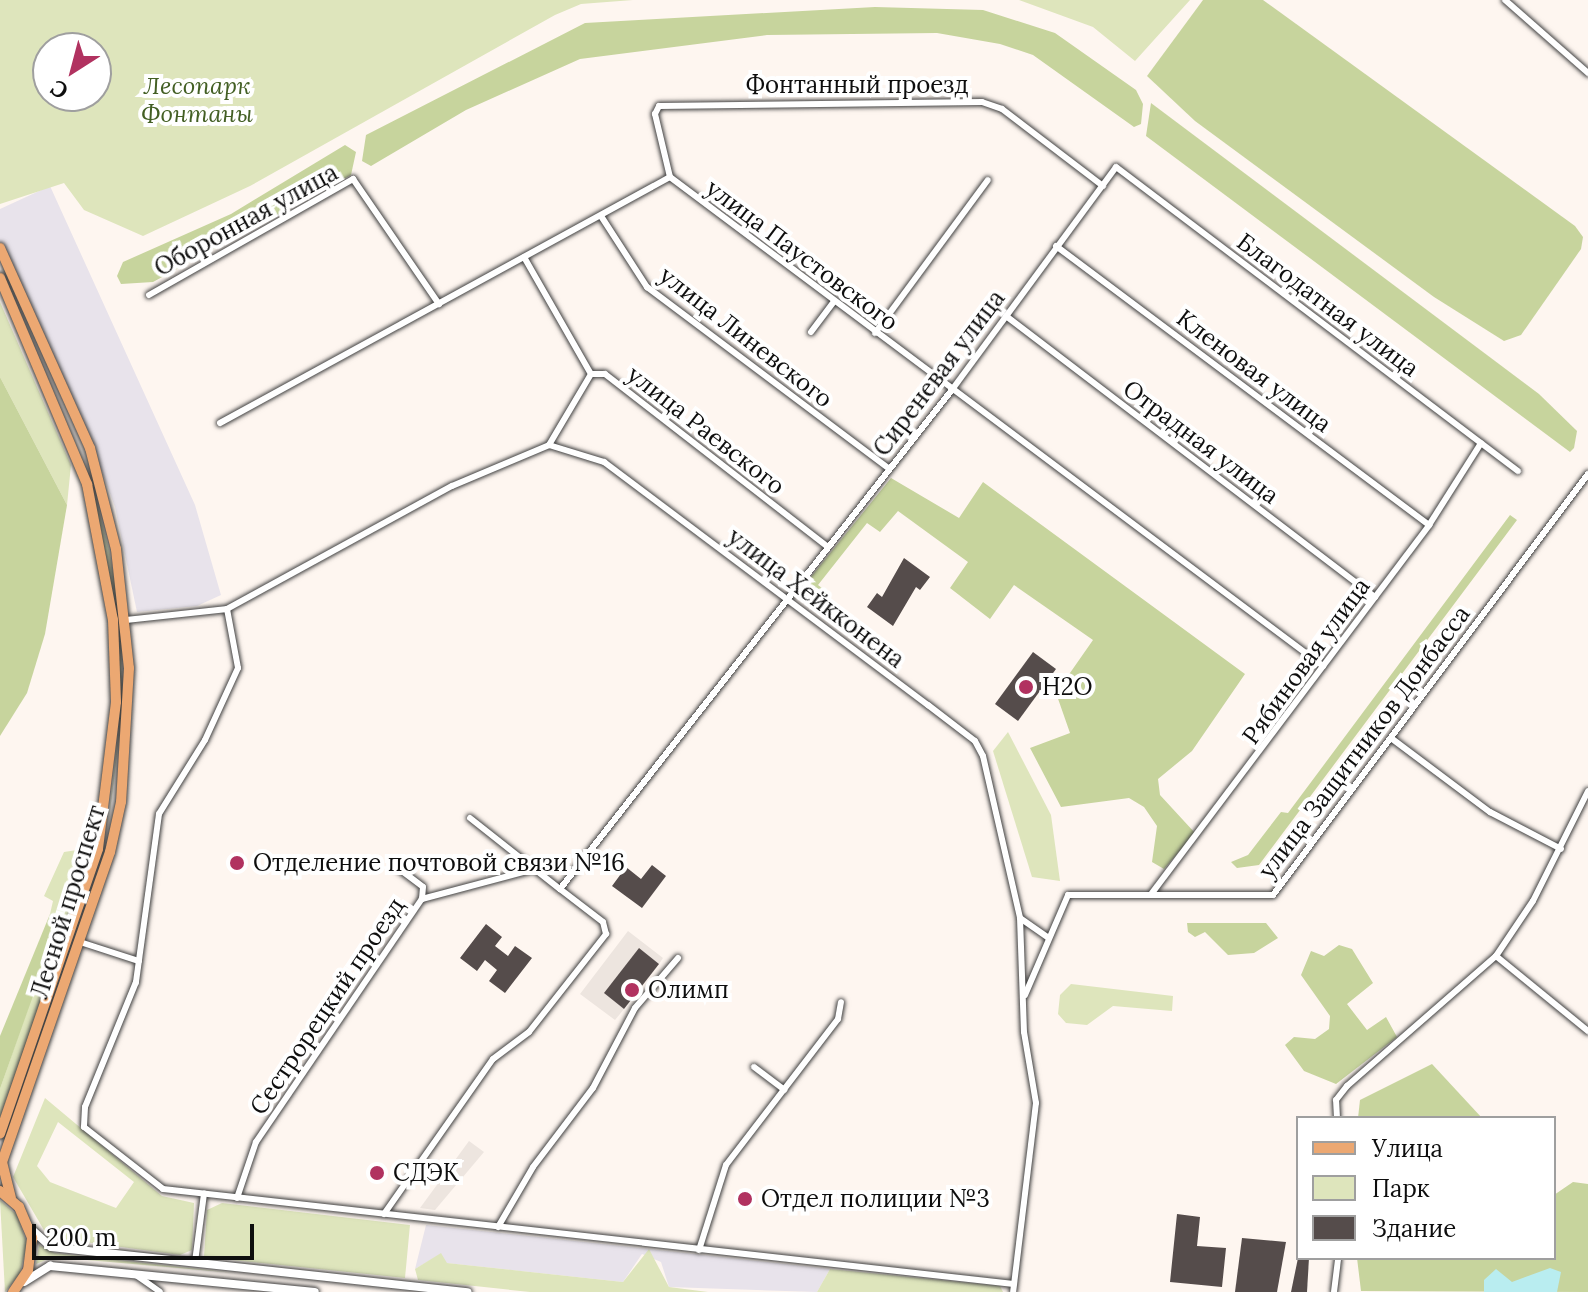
<!DOCTYPE html>
<meta charset="utf-8">
<style>
body{margin:0}
#map{position:relative;width:1588px;height:1292px;overflow:hidden;background:#fef6f0;font-family:Lora,serif}
div>[style]{position:absolute}
[style*='--x']{left:calc(var(--x)*1px);top:calc(var(--y)*1px);width:calc(var(--w)*1px);rotate:calc(var(--a)*1deg)}
.industrial>*{inset:0;background:#e8e3eb}
.green>*{inset:0;background:#dee5bc}
.forest>*{inset:0;background:#c7d49d}
.plaza>*{inset:0;background:#ede5df}
.water>*{inset:0;background:#b9edf0}
.building>*{inset:0;background:#554c4b}
.roads{filter:drop-shadow(0 0 2px #414141) drop-shadow(0 0 2px #414141)}
.minor>*{height:6px;margin:-3px;padding:0 3px;transform-origin:3px;border-radius:3px;background:#fff}
.tertiary>*{height:8px;margin:-4px;padding:0 4px;transform-origin:4px;border-radius:4px;background:#fff}
.primary>*{height:10px;margin:-5px;padding:0 5px;transform-origin:5px;border-radius:5px;background:#eca872}
.dots>*{width:22px;height:22px;translate:-50% -50%;box-sizing:border-box;border:4px solid #fff;border-radius:50%}
span{translate:-50% -50%;white-space:nowrap;text-align:center;line-height:1.15;-webkit-text-stroke:8px #fff;paint-order:stroke}
.street-label{font-size:24px;color:#0e0e0e}
.park-label{font-size:24px;color:#435f24;font-style:italic}
.poi-label{font-size:24px;color:#0e0e0e}
.left{translate:0 -50%;text-align:left}
.legend{position:absolute;left:1296px;top:1116px;width:260px;height:144px;box-sizing:border-box;background:#fff;border:2px solid #9f9f9f;margin:0;padding:10px 14px;list-style:none;font-size:24px;color:#0e0e0e}
.legend li{display:flex;align-items:center;gap:16px;height:40px}
.legend b{width:40px;border:2px solid #9f9f9f}
.north{position:absolute;left:32px;top:32px;width:80px;height:80px;box-sizing:border-box;background:#fff;border:2px solid #9f9f9f;border-radius:50%;rotate:216deg;font-size:22px;font-weight:700;line-height:32px;text-align:center;color:#0e0e0e}
.north::after{content:'';display:block;margin:auto;width:28px;height:36px;background:#b13260;clip-path:polygon(50% 0,100% 100%,50% 72%,0 100%)}
.scale{position:absolute;left:32px;top:1224px;width:222px;height:36px;box-sizing:border-box;border:4px solid #0e0e0e;border-top:0;padding-left:10px;font-size:24px;line-height:28px;white-space:nowrap;color:#0e0e0e;-webkit-text-stroke:6px #fff;paint-order:stroke}
</style>
<div id="map">
<div class="industrial">
<div style="clip-path:polygon(50px 186px,195px 505px,221px 595px,197px 606px,137px 612px,115px 507px,84px 423px,0 243px,0 209px)"></div>
<div style="clip-path:polygon(426px 1225px,649px 1249px,830px 1269px,817px 1292px,669px 1287px,661px 1262px,642px 1254px,623px 1282px,446px 1263px,441px 1254px,415px 1269px)"></div>
</div>
<div class="green">
<div style="clip-path:polygon(evenodd,0 0,633px 0,581px 4px,555px 15px,250px 186px,143px 236px,84px 210px,64px 183px,0 204px,0 0,48px 48px,96px 48px,96px 96px,48px 96px,48px 48px)"></div>
<div style="clip-path:polygon(1019px 0,1190px 0,1135px 61px,1093px 27px)"></div>
<div style="clip-path:polygon(0 302px,71px 465px,67px 505px,0 377px)"></div>
<div style="clip-path:polygon(43px 368px,91px 480px,109px 549px,121px 620px,122px 714px,107px 835px,120px 718px,118px 621px,89px 481px)"></div>
<div style="clip-path:polygon(1008px 732px,1051px 815px,1060px 881px,1032px 877px,993px 751px)"></div>
<div style="clip-path:polygon(77px 850px,89px 866px,0 1117px,0 1089px,60px 916px,50px 914px,53px 901px,44px 896px,64px 852px)"></div>
<div style="clip-path:polygon(1071px 984px,1173px 996px,1172px 1011px,1113px 1006px,1087px 1025px,1066px 1023px,1058px 1014px,1060px 995px)"></div>
<div style="clip-path:polygon(evenodd,45px 1098px,162px 1196px,194px 1203px,192px 1250px,180px 1255px,48px 1237px,13px 1177px,45px 1098px,58px 1122px,134px 1182px,116px 1208px,50px 1182px,37px 1166px,58px 1122px)"></div>
<div style="clip-path:polygon(0 1200px,17px 1215px,27px 1244px,20px 1273px,5px 1292px)"></div>
<div style="clip-path:polygon(222px 1203px,410px 1225px,405px 1278px,204px 1257px,207px 1210px)"></div>
<div style="clip-path:polygon(39px 1245px,55px 1253px,235px 1273px,53px 1257px,36px 1264px)"></div>
<div style="clip-path:polygon(649px 1249px,669px 1287px,708px 1292px,530px 1292px,418px 1280px,415px 1269px,441px 1253px,447px 1263px,623px 1282px)"></div>
<div style="clip-path:polygon(830px 1269px,1000px 1286px,1003px 1292px,817px 1292px)"></div>
</div>
<div class="forest">
<div style="clip-path:polygon(1203px 0,1263px 0,1575px 226px,1583px 237px,1581px 249px,1521px 335px,1504px 341px,1434px 297px,1195px 121px,1147px 76px)"></div>
<div style="clip-path:polygon(875px 7px,983px 10px,1055px 33px,1136px 90px,1143px 104px,1141px 124px,1134px 127px,1033px 55px,1000px 44px,937px 33px,767px 35px,580px 59px,466px 110px,371px 166px,362px 161px,366px 135px,585px 23px)"></div>
<div style="clip-path:polygon(1151px 103px,1539px 394px,1577px 431px,1574px 448px,1570px 452px,1146px 136px)"></div>
<div style="clip-path:polygon(345px 145px,356px 152px,351px 175px,153px 282px,121px 284px,117px 276px,123px 262px,231px 214px)"></div>
<div style="clip-path:polygon(0 377px,67px 505px,45px 634px,27px 693px,0 736px)"></div>
<div style="clip-path:polygon(891px 478px,959px 518px,983px 482px,1245px 674px,1192px 751px,1158px 779px,1160px 795px,1195px 833px,1164px 869px,1152px 862px,1157px 826px,1144px 807px,1129px 798px,1061px 807px,1030px 748px,1070px 733px,1056px 693px,1093px 640px,1014px 585px,990px 619px,950px 588px,968px 562px,898px 511px,880px 532px,867px 523px,818px 585px,831px 595px,822px 607px,801px 589px)"></div>
<div style="clip-path:polygon(1510px 515px,1517px 520px,1259px 865px,1237px 868px,1231px 862px,1248px 855px,1281px 812px,1288px 813px)"></div>
<div style="clip-path:polygon(50px 914px,61px 917px,0 1089px,0 1036px)"></div>
<div style="clip-path:polygon(1187px 923px,1266px 923px,1278px 938px,1254px 953px,1228px 955px,1205px 932px,1195px 937px,1188px 932px)"></div>
<div style="clip-path:polygon(1339px 945px,1352px 949px,1373px 983px,1347px 1004px,1367px 1030px,1386px 1017px,1397px 1037px,1336px 1084px,1304px 1071px,1285px 1045px,1294px 1037px,1315px 1039px,1329px 1029px,1330px 1016px,1301px 975px,1311px 951px,1324px 956px)"></div>
<div style="clip-path:polygon(1432px 1064px,1482px 1118px,1358px 1118px,1360px 1100px)"></div>
<div style="clip-path:polygon(1573px 1182px,1588px 1184px,1588px 1292px,1361px 1291px,1357px 1258px,1554px 1258px,1554px 1195px)"></div>
</div>
<div class="plaza">
<div style="clip-path:polygon(628px 931px,663px 958px,659px 964px,639px 949px,605px 993px,624px 1009px,615px 1020px,580px 994px)"></div>
<div style="clip-path:polygon(469px 1141px,484px 1152px,435px 1210px,420px 1208px)"></div>
</div>
<div class="water">
<div style="clip-path:polygon(1550px 1268px,1561px 1272px,1557px 1292px,1484px 1292px,1484px 1280px,1496px 1269px,1512px 1282px)"></div>
</div>
<div class="building">
<div style="clip-path:polygon(904px 558px,930px 577px,920px 590px,916px 587px,893px 626px,867px 607px,877px 593px,882px 597px)"></div>
<div style="clip-path:polygon(1033px 652px,1056px 669px,1018px 721px,995px 704px)"></div>
<div style="clip-path:polygon(652px 865px,666px 876px,642px 908px,612px 886px,626px 867px,641px 879px)"></div>
<div style="clip-path:polygon(486px 924px,502px 937px,495px 946px,508px 956px,515px 946px,532px 958px,505px 993px,489px 981px,497px 970px,485px 960px,477px 971px,460px 958px)"></div>
<div style="clip-path:polygon(639px 948px,659px 964px,624px 1009px,604px 993px)"></div>
<div style="clip-path:polygon(1177px 1214px,1200px 1217px,1197px 1246px,1226px 1248px,1222px 1287px,1170px 1282px)"></div>
<div style="clip-path:polygon(1242px 1238px,1286px 1242px,1277px 1292px,1235px 1292px)"></div>
<div style="clip-path:polygon(1298px 1258px,1309px 1258px,1307px 1292px,1291px 1292px)"></div>
</div>
<div class="roads">
<div class="minor">
<div style="--x:1505;--y:0;--w:111;--a:41.3"></div>
<div style="--x:670;--y:177;--w:816;--a:36.83"></div>
<div style="--x:670;--y:177;--w:65;--a:-103.4"></div>
<div style="--x:655;--y:114;--w:9;--a:-63"></div>
<div style="--x:659;--y:106;--w:323;--a:-0.7"></div>
<div style="--x:982;--y:102;--w:21;--a:19"></div>
<div style="--x:1002;--y:109;--w:127;--a:37.3"></div>
<div style="--x:601;--y:216;--w:85;--a:57.1"></div>
<div style="--x:647;--y:287;--w:303;--a:36.9"></div>
<div style="--x:1056;--y:246;--w:466;--a:36.8"></div>
<div style="--x:524;--y:257;--w:135;--a:60.2"></div>
<div style="--x:591;--y:374;--w:14;--a:0"></div>
<div style="--x:605;--y:374;--w:281;--a:37.8"></div>
<div style="--x:149;--y:295;--w:235;--a:-29.6"></div>
<div style="--x:353;--y:179;--w:152;--a:55.5"></div>
<div style="--x:1006;--y:316;--w:464;--a:37.3"></div>
<div style="--x:811;--y:332;--w:38;--a:-53"></div>
<div style="--x:875;--y:333;--w:190;--a:-53.6"></div>
<div style="--x:220;--y:423;--w:513;--a:-28.66"></div>
<div style="--x:549;--y:445;--w:82;--a:-59.4"></div>
<div style="--x:227;--y:609;--w:60;--a:79.4"></div>
<div style="--x:238;--y:668;--w:79;--a:114.6"></div>
<div style="--x:205;--y:740;--w:87;--a:121.9"></div>
<div style="--x:159;--y:814;--w:170;--a:97.8"></div>
<div style="--x:136;--y:982;--w:135;--a:112.2"></div>
<div style="--x:85;--y:1107;--w:20;--a:93"></div>
<div style="--x:84;--y:1127;--w:100;--a:38.1"></div>
<div style="--x:163;--y:1189;--w:856;--a:6.37"></div>
<div style="--x:126;--y:620;--w:102;--a:-6.2"></div>
<div style="--x:227;--y:609;--w:256;--a:-28.7"></div>
<div style="--x:452;--y:486;--w:105;--a:-22.9"></div>
<div style="--x:549;--y:445;--w:58;--a:17.2"></div>
<div style="--x:604;--y:462;--w:405;--a:36.9"></div>
<div style="--x:928;--y:705;--w:59;--a:37.5"></div>
<div style="--x:975;--y:741;--w:17;--a:62"></div>
<div style="--x:983;--y:756;--w:166;--a:77.1"></div>
<div style="--x:1020;--y:918;--w:114;--a:88"></div>
<div style="--x:1024;--y:1032;--w:72;--a:80.4"></div>
<div style="--x:1036;--y:1103;--w:190;--a:96.9"></div>
<div style="--x:1391;--y:738;--w:124;--a:36.8"></div>
<div style="--x:1490;--y:812;--w:80;--a:27.5"></div>
<div style="--x:470;--y:818;--w:115;--a:38.3"></div>
<div style="--x:560;--y:889;--w:633;--a:-51.86"></div>
<div style="--x:951;--y:391;--w:278;--a:-53.6"></div>
<div style="--x:1116;--y:167;--w:504;--a:37.1"></div>
<div style="--x:398;--y:868;--w:31;--a:37"></div>
<div style="--x:423;--y:887;--w:12;--a:95"></div>
<div style="--x:1152;--y:893;--w:461;--a:-53"></div>
<div style="--x:1429;--y:525;--w:97;--a:-57.6"></div>
<div style="--x:1020;--y:918;--w:35;--a:35"></div>
<div style="--x:80;--y:942;--w:62;--a:17.9"></div>
<div style="--x:1496;--y:956;--w:119;--a:39.2"></div>
<div style="--x:1025;--y:995;--w:109;--a:-66.7"></div>
<div style="--x:1068;--y:895;--w:205;--a:0"></div>
<div style="--x:1273;--y:895;--w:526;--a:-53.2"></div>
<div style="--x:754;--y:1067;--w:38;--a:37"></div>
<div style="--x:1337;--y:1118;--w:18;--a:-93"></div>
<div style="--x:1336;--y:1100;--w:18;--a:-52"></div>
<div style="--x:1347;--y:1086;--w:198;--a:-41.1"></div>
<div style="--x:1496;--y:956;--w:66;--a:-56.1"></div>
<div style="--x:1533;--y:901;--w:123;--a:-63.4"></div>
<div style="--x:237;--y:1198;--w:59;--a:-71.3"></div>
<div style="--x:256;--y:1142;--w:294;--a:-55.7"></div>
<div style="--x:422;--y:899;--w:117;--a:-14.9"></div>
<div style="--x:384;--y:1214;--w:189;--a:-54.9"></div>
<div style="--x:493;--y:1059;--w:45;--a:-36.9"></div>
<div style="--x:529;--y:1032;--w:125;--a:-51.8"></div>
<div style="--x:606;--y:934;--w:12;--a:-104"></div>
<div style="--x:603;--y:922;--w:54;--a:-142.5"></div>
<div style="--x:498;--y:1227;--w:69;--a:-59.7"></div>
<div style="--x:533;--y:1167;--w:99;--a:-52.8"></div>
<div style="--x:593;--y:1088;--w:90;--a:-62.3"></div>
<div style="--x:635;--y:1008;--w:66;--a:-49.3"></div>
<div style="--x:699;--y:1250;--w:89;--a:-72.4"></div>
<div style="--x:726;--y:1165;--w:184;--a:-52.5"></div>
<div style="--x:838;--y:1019;--w:17;--a:-80"></div>
<div style="--x:195;--y:1262;--w:69;--a:-82.5"></div>
<div style="--x:136;--y:1275;--w:29;--a:35"></div>
<div style="--x:1334;--y:1292;--w:34;--a:-83"></div>
</div>
<div class="tertiary">
<div style="--x:30;--y:1228;--w:28;--a:42"></div>
<div style="--x:51;--y:1247;--w:419;--a:6.2"></div>
<div style="--x:24;--y:1282;--w:31;--a:-32"></div>
<div style="--x:50;--y:1266;--w:266;--a:5.6"></div>
</div>
<div class="primary">
<div style="--x:0;--y:248;--w:219;--a:65.8"></div>
<div style="--x:90;--y:448;--w:104;--a:75.6"></div>
<div style="--x:116;--y:549;--w:120;--a:83.8"></div>
<div style="--x:129;--y:668;--w:134;--a:93.4"></div>
<div style="--x:121;--y:802;--w:51;--a:102.4"></div>
<div style="--x:110;--y:852;--w:328;--a:109.2"></div>
<div style="--x:2;--y:1162;--w:37;--a:76"></div>
<div style="--x:0;--y:278;--w:224;--a:67.1"></div>
<div style="--x:87;--y:484;--w:138;--a:79.2"></div>
<div style="--x:113;--y:620;--w:82;--a:87.9"></div>
<div style="--x:116;--y:702;--w:148;--a:97"></div>
<div style="--x:98;--y:849;--w:301;--a:109"></div>
<div style="--x:0;--y:1191;--w:25;--a:40"></div>
<div style="--x:19;--y:1207;--w:34;--a:67"></div>
<div style="--x:32;--y:1238;--w:32;--a:97"></div>
<div style="--x:28;--y:1270;--w:27;--a:124"></div>
</div>
</div>
<div class="dots">
<div style="left:1026px;top:687px;background:#b13260"></div>
<div style="left:237px;top:863px;background:#b13260"></div>
<div style="left:632px;top:990px;background:#b13260"></div>
<div style="left:377px;top:1173px;background:#b13260"></div>
<div style="left:745px;top:1199px;background:#b13260"></div>
</div>
<div class="street-label">
<span style="left:857px;top:85px">Фонтанный проезд</span>
<span style="left:246px;top:220px;rotate:-29deg">Оборонная улица</span>
<span style="left:802px;top:255px;rotate:37deg">улица Паустовского</span>
<span style="left:1328px;top:305px;rotate:37deg">Благодатная улица</span>
<span style="left:746px;top:337px;rotate:38deg">улица Линевского</span>
<span style="left:1254px;top:371px;rotate:37deg">Кленовая улица</span>
<span style="left:939px;top:373px;rotate:-53deg">Сиреневая улица</span>
<span style="left:706px;top:430px;rotate:38deg">улица Раевского</span>
<span style="left:1201px;top:442px;rotate:37deg">Отрадная улица</span>
<span style="left:816px;top:598px;rotate:37deg">улица Хейкконена</span>
<span style="left:1306px;top:661px;rotate:-54deg">Рябиновая улица</span>
<span style="left:1364px;top:742px;rotate:-53deg">улица Защитников Донбасса</span>
<span style="left:68px;top:902px;rotate:-73deg">Лесной проспект</span>
<span style="left:327px;top:1006px;rotate:-56deg">Сестрорецкий проезд</span>
</div>
<div class="park-label">
<span style="left:197px;top:100px">Лесопарк<br>Фонтаны</span>
</div>
<div class="poi-label">
<span class="left" style="left:1042px;top:687px">H2O</span>
<span class="left" style="left:253px;top:863px">Отделение почтовой связи №16</span>
<span class="left" style="left:648px;top:990px">Олимп</span>
<span class="left" style="left:393px;top:1173px">СДЭК</span>
<span class="left" style="left:761px;top:1199px">Отдел полиции №3</span>
</div>
<ul class="legend">
<li><b style="height:10px;background:#eca872"></b>Улица</li>
<li><b style="height:22px;background:#dee5bc"></b>Парк</li>
<li><b style="height:22px;background:#554c4b"></b>Здание</li>
</ul>
<div class="north">С</div>
<div class="scale">200 m</div>
</div>
